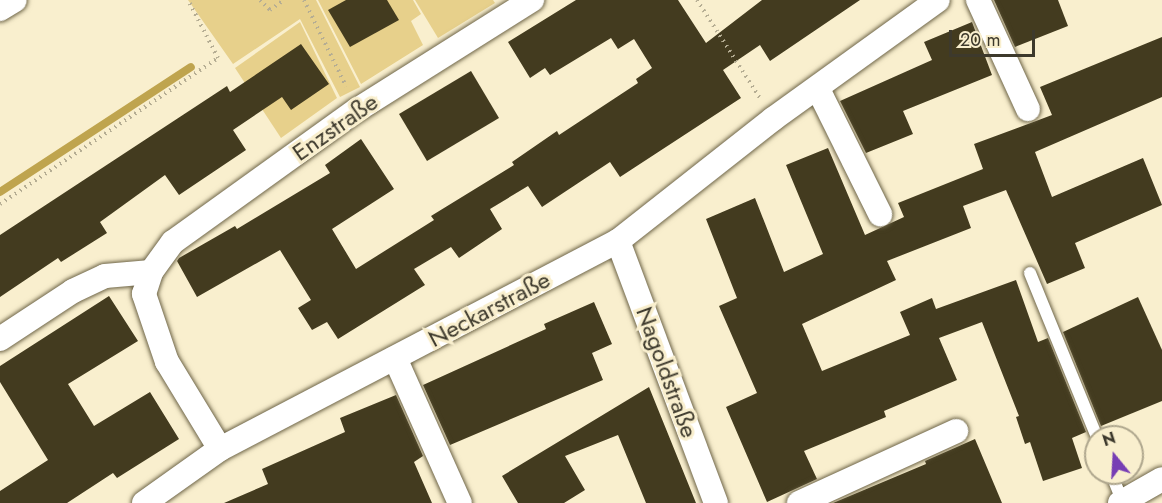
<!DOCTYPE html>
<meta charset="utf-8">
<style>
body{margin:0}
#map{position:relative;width:1162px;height:503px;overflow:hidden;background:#f9efce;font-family:Jost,sans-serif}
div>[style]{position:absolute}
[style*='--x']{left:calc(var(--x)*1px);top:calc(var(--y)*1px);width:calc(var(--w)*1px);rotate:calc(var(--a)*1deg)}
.green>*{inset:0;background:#e7d08b}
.stream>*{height:8px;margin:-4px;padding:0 4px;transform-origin:4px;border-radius:4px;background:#bfa44e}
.building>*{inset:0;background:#433b1f}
.path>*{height:4px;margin-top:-2px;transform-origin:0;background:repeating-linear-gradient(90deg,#b5ad93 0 1.5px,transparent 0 6px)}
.roads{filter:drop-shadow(0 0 2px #6e6548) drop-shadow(0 0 2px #6e6548)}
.service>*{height:12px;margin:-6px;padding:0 6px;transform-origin:6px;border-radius:6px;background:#fff}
.minor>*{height:24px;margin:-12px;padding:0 12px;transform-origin:12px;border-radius:12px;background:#fff}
span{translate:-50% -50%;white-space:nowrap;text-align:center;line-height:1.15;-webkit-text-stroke:6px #f9efce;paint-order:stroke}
.street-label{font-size:24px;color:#3d392c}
.north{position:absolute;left:1084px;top:425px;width:60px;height:60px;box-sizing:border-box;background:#f9efce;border:2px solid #aea68d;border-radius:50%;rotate:342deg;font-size:16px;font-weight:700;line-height:24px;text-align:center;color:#3d392c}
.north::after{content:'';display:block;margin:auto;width:21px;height:27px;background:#773eb4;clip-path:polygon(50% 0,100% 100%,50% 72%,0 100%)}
.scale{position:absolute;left:949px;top:30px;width:86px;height:27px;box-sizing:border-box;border:3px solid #3d392c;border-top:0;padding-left:8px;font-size:18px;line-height:21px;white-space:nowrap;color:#3d392c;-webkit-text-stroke:4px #f9efce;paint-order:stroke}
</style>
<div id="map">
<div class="green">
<div style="clip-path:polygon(188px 0,316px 0,360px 87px,340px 97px,300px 19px,233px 64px)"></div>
<div style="clip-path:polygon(318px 0,413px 0,421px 14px,411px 21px,423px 45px,361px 84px)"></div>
<div style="clip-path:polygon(415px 0,493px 0,495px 3px,438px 38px)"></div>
<div style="clip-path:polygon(300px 22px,337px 98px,281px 138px,235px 68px)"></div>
</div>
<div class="stream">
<div style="--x:0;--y:192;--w:228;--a:-33.2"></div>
</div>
<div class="building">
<div style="clip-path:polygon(346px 0,387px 0,399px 20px,350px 47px,328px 10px)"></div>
<div style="clip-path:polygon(576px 0,678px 0,706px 43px,762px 0,860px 0,770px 61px,760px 45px,723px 70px,741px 98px,620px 177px,610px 162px,542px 207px,528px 186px,490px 209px,502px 229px,459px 258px,451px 247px,414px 269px,425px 285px,338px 339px,327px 322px,312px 330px,298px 308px,311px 300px,280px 250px,197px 297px,177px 261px,179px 258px,235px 226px,237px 229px,330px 173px,325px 165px,361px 139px,394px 189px,332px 229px,356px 269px,434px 220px,431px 216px,514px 165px,512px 162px,557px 131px,559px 135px,638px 83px,636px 79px,652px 68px,634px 39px,618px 49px,611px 38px,550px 75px,545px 68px,530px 78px,508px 42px)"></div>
<div style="clip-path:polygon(994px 0,1058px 0,1068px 26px,1015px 47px)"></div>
<div style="clip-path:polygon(972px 22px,992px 75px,903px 111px,913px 134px,866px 153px,840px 101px,932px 60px,924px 42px)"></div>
<div style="clip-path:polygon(1162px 37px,1162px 97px,1035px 152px,1052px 197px,1143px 158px,1162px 205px,1075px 243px,1085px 268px,1047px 284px,1006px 190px,963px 206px,971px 228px,887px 261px,896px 280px,802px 324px,822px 371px,910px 335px,900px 312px,932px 298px,936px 309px,1016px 280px,1038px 342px,1048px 338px,1086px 432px,1072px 438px,1082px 468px,1043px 481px,1030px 442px,1025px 444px,1016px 417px,1019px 416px,982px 322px,939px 338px,957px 380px,884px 411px,886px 417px,804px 451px,817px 479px,767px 502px,726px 407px,757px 393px,719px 306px,737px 298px,706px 219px,755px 198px,784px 272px,823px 254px,786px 165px,828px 148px,865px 235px,904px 217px,898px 203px,983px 169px,974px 144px,1052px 115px,1040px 87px)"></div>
<div style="clip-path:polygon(301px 44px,329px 84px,291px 110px,282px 97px,233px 130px,246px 150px,179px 195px,165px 175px,100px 222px,107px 233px,61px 262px,58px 258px,0 297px,0 235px,227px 86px,230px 92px)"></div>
<div style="clip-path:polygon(471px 71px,499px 118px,427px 161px,399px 114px)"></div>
<div style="clip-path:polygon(109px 296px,138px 341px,68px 384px,94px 426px,150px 392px,179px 439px,117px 478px,113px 473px,67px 503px,0 503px,0 491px,48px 460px,0 382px,0 366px)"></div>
<div style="clip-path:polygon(1138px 297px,1162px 350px,1162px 401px,1101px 426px,1063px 332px)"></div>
<div style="clip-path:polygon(594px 302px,612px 344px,592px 353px,603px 380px,450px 445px,423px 385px,546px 329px,544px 324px)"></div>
<div style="clip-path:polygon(649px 387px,696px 503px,646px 503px,618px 435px,565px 456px,585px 490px,564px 503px,518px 503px,502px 476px)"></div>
<div style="clip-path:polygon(396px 395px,423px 456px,414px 462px,432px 503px,224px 503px,268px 484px,262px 469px,345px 432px,340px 418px)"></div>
<div style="clip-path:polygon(975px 439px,1002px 503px,833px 503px,926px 464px,925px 461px)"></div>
</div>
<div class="path">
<div style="--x:260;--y:0;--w:14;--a:45"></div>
<div style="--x:270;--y:10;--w:17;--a:-36"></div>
<div style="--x:304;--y:0;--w:96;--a:64"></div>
<div style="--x:697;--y:0;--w:117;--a:57.3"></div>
<div style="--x:0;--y:204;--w:262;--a:-33.8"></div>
<div style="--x:218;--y:58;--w:65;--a:-117.3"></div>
</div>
<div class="roads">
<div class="service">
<div style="--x:1030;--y:273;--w:177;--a:67.8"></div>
<div style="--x:1111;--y:473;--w:31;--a:68"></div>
</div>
<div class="minor">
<div style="--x:978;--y:0;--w:120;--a:65.4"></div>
<div style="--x:0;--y:9;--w:17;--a:-31"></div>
<div style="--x:818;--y:89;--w:140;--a:63.6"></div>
<div style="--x:618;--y:241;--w:280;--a:69.5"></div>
<div style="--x:0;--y:339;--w:87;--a:-33.3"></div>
<div style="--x:73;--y:291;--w:35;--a:-25"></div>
<div style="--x:105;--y:276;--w:46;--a:-5"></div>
<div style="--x:395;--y:358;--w:159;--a:65.9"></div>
<div style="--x:220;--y:449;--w:102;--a:-121.3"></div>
<div style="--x:167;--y:362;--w:72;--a:-108.7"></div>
<div style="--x:144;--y:294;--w:23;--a:-72"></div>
<div style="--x:151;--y:272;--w:37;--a:-54"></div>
<div style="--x:173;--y:242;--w:226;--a:-35.7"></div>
<div style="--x:357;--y:110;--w:207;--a:-32.2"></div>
<div style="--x:144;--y:503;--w:93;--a:-35.4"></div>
<div style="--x:220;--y:449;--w:449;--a:-27.6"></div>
<div style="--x:618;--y:241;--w:197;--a:-38.2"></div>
<div style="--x:773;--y:119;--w:203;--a:-35.8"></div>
<div style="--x:799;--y:503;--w:173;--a:-24.6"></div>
<div style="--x:1120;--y:503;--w:48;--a:-29.7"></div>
</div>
</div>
<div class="street-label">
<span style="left:335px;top:127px;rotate:-35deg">Enzstraße</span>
<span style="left:489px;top:309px;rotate:-28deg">Neckarstraße</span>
<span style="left:667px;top:372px;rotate:70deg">Nagoldstraße</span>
</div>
<div class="north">N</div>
<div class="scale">20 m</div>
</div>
